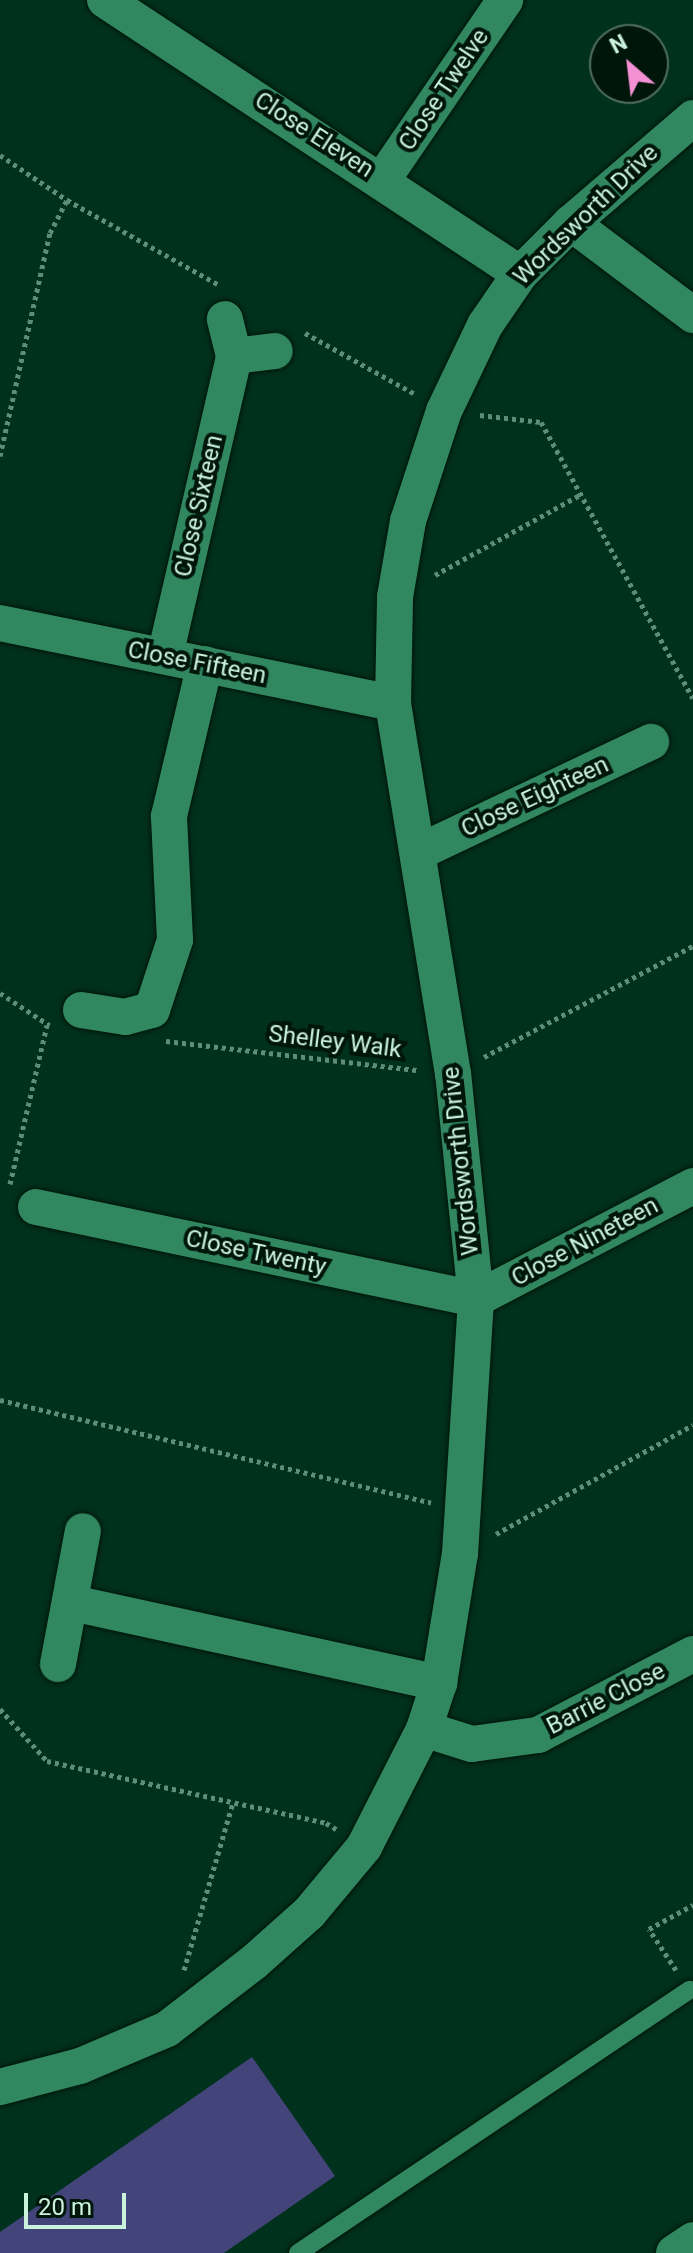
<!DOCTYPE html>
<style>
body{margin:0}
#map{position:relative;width:693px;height:2253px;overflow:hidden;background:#00311d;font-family:Roboto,sans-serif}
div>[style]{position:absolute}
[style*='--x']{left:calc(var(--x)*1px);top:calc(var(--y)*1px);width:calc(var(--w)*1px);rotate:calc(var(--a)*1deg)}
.green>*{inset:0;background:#43457a}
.path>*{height:5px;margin-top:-2.5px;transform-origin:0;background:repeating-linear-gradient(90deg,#608d78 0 4px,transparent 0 8px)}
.roads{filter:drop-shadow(0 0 2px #00160a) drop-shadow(0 0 2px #00160a)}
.service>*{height:18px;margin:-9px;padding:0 9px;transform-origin:9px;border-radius:9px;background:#318860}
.minor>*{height:36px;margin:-18px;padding:0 18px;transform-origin:18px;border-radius:18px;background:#318860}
span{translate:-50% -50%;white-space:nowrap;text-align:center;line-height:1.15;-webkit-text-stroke:8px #00160a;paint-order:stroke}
.street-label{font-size:24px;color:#cbf3dc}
.north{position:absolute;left:589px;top:24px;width:80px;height:80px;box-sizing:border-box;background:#00160a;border:2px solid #516e5e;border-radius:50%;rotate:332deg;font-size:22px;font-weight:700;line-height:32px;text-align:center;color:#cbf3dc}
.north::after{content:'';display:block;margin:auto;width:28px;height:36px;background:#f491d4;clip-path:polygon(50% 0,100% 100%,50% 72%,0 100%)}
.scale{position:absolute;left:24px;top:2193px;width:102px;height:36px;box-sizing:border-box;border:4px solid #cbf3dc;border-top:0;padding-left:10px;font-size:24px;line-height:28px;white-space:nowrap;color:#cbf3dc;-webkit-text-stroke:6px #00160a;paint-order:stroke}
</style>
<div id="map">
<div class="green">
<div style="clip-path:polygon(252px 2057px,335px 2176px,224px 2253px,0 2253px,0 2232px)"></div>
</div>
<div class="path">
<div style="--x:0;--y:155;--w:81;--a:33.9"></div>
<div style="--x:67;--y:200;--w:174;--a:29.2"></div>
<div style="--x:305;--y:333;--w:126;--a:29"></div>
<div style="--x:480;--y:415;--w:61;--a:6.5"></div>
<div style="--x:541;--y:422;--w:315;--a:61.2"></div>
<div style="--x:0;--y:456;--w:229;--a:-77.4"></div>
<div style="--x:50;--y:233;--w:37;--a:-63"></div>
<div style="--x:435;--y:575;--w:168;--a:-28.9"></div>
<div style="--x:0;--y:993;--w:59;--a:33.1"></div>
<div style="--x:166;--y:1041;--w:254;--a:6.6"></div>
<div style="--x:484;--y:1057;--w:237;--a:-28"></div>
<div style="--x:10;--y:1184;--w:163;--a:-76.9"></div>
<div style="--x:0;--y:1400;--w:443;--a:13.4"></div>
<div style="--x:496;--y:1534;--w:225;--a:-29"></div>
<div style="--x:0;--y:1709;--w:70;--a:47.9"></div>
<div style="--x:47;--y:1761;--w:286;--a:12.5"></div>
<div style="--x:326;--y:1823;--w:12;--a:31"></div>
<div style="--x:184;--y:1970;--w:175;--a:-73.7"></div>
<div style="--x:676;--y:1970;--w:49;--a:-123.4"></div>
<div style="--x:649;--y:1929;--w:50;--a:-28.6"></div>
</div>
<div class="roads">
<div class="service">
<div style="--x:298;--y:2253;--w:472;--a:-33.9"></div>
</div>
<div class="minor">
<div style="--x:105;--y:0;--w:497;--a:33.4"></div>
<div style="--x:383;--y:179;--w:217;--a:-55.7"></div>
<div style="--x:571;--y:223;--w:153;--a:37"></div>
<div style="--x:234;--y:356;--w:41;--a:-7"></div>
<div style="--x:0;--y:623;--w:401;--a:11.5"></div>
<div style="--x:165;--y:656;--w:308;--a:-77"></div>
<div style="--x:234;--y:356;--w:38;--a:-104"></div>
<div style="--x:419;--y:852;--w:257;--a:-25.4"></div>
<div style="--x:81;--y:1010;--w:45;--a:9"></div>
<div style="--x:125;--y:1017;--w:28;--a:-15"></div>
<div style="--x:152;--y:1010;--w:74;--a:-71.8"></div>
<div style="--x:175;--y:940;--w:124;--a:-92.8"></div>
<div style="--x:169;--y:816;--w:156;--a:-76.7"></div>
<div style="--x:36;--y:1207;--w:450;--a:11.8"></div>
<div style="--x:476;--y:1299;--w:245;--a:-27.5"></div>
<div style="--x:72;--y:1603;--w:376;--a:12.3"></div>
<div style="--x:58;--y:1664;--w:135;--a:-79.4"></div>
<div style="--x:424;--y:1729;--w:50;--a:17.4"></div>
<div style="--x:472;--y:1744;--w:67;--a:-7.8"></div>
<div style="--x:538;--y:1735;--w:175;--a:-27.6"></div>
<div style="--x:0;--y:2087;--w:83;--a:-14.7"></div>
<div style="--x:80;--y:2066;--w:95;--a:-23"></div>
<div style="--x:167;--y:2029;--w:110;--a:-37.6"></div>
<div style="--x:254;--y:1962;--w:74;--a:-41.7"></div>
<div style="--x:309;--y:1913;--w:86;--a:-50.2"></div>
<div style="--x:364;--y:1847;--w:132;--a:-63"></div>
<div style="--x:424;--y:1729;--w:48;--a:-71.9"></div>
<div style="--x:439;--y:1683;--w:131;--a:-80.8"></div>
<div style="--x:460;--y:1554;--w:256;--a:-86.4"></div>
<div style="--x:476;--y:1299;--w:226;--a:-95.8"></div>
<div style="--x:453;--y:1074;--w:376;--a:-99.2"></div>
<div style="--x:393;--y:703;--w:106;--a:-88.9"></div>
<div style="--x:395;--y:597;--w:77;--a:-80.3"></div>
<div style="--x:408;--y:521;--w:116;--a:-71.9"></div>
<div style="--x:444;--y:411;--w:95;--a:-64.5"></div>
<div style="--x:485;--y:325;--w:62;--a:-55.5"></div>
<div style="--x:520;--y:274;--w:72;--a:-45"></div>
<div style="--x:571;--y:223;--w:161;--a:-40.7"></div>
<div style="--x:674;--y:2253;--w:23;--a:-34"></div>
</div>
</div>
<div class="street-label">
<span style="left:444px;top:90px;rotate:-56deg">Close Twelve</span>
<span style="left:314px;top:135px;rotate:33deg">Close Eleven</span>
<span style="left:586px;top:215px;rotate:-44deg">Wordsworth Drive</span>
<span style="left:199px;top:506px;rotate:-77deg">Close Sixteen</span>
<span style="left:197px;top:663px;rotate:11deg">Close Fifteen</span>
<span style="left:535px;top:797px;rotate:-25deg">Close Eighteen</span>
<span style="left:335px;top:1042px;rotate:7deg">Shelley Walk</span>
<span style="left:461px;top:1161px;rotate:-96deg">Wordsworth Drive</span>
<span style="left:585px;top:1242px;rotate:-28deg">Close Nineteen</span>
<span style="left:256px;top:1253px;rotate:12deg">Close Twenty</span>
<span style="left:606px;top:1699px;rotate:-27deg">Barrie Close</span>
</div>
<div class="north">N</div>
<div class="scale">20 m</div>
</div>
